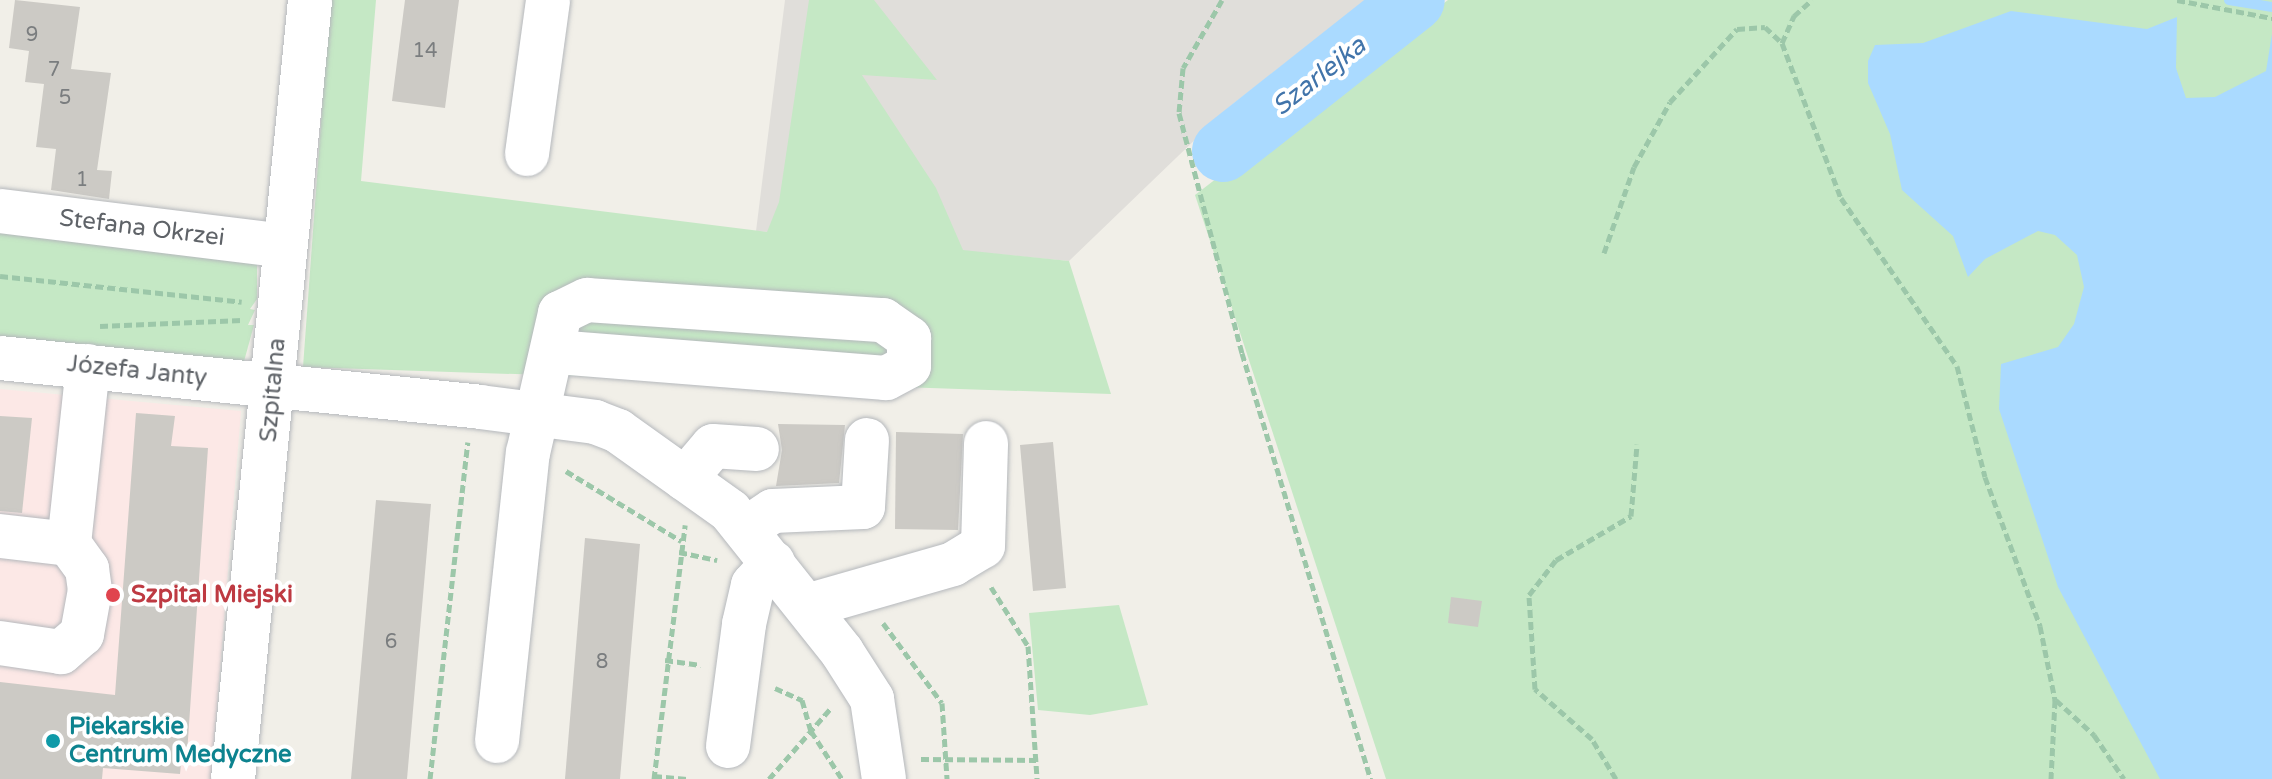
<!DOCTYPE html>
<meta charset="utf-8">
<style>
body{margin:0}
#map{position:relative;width:2272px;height:779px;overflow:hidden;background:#f1efe8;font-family:"Varela Round",sans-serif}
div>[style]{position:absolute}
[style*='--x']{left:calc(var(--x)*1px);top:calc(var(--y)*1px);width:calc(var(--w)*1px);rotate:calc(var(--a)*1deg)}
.industrial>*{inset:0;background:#e0deda}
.medical>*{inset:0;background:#fce8e6}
.green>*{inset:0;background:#c5e8c5}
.water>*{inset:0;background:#aadaff}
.stream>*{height:10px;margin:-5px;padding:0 5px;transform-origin:5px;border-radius:5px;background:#aadaff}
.river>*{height:62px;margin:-31px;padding:0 31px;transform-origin:31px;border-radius:31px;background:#aadaff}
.building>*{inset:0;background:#cccac5}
.path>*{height:5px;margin-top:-2.5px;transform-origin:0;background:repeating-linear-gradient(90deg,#9cc7a9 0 8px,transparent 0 12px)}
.roads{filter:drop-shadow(0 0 2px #b5b8bc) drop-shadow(0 0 2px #b5b8bc)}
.minor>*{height:44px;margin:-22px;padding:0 22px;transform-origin:22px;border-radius:22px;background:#fff}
.dots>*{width:22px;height:22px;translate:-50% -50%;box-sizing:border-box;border:4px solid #fff;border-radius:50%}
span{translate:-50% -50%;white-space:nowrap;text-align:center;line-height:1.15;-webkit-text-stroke:8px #fff;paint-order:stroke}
.number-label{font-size:20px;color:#7a7d7f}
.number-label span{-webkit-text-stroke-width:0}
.street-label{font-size:24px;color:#5f6368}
.health-label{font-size:24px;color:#be3a42;font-weight:700}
.left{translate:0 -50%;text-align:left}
.culture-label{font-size:24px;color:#0d838f;font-weight:700}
.water-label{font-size:26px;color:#4174aa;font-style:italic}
</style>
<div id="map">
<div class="industrial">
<div style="clip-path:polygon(785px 0,1366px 0,1229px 107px,1069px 261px,756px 231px)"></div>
</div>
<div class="medical">
<div style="clip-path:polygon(0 389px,241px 411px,211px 779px,0 779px)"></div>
</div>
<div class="green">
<div style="clip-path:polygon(330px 0,376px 0,361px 181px,767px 232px,779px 202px,809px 0,874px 0,937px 80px,862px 75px,936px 188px,963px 250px,1069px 261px,1111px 394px,303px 367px)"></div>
<div style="clip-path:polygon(1448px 0,2272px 0,2272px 779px,1386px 779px,1195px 195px)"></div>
<div style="clip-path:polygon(0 217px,257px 249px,257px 299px,250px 309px,255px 310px,248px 325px,254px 325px,243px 365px,0 344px)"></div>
<div style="clip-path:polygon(1119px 605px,1148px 705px,1090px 715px,1038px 710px,1029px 613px)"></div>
</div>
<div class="water">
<div style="clip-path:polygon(2011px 11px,2147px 29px,2177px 17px,2176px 68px,2186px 98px,2215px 97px,2266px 71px,2272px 34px,2272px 779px,2160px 779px,2058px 587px,1999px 409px,2001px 364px,2058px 347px,2074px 324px,2084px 287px,2077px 255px,2055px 235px,2038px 231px,1985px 259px,1968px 277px,1953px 236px,1902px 190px,1890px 134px,1868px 83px,1868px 61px,1875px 45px,1923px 43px)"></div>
</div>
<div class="stream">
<div style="--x:2229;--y:0;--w:44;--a:9.2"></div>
</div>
<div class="river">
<div style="--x:1223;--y:151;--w:243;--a:-38.3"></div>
</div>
<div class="building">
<div style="clip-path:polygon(15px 0,80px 7px,71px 69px,111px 73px,97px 170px,112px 171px,109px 199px,51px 190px,56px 149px,36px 147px,44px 84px,25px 82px,29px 51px,9px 48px)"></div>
<div style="clip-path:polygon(405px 0,459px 0,445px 108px,392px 101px)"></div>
<div style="clip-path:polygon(136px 413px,175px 416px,171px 446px,208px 448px,187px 754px,182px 754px,180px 774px,103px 768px,102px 779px,0 779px,0 682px,115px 695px)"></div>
<div style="clip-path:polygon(0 416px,32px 418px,22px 513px,0 511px)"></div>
<div style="clip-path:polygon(778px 424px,845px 425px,839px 483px,776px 486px,782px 450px)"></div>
<div style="clip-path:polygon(896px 432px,963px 434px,958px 530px,895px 529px)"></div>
<div style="clip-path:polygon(1053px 442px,1066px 588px,1033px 591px,1020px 445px)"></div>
<div style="clip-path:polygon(376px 500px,431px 504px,407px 779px,351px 779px)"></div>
<div style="clip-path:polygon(585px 538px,640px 544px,620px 779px,565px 779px)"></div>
<div style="clip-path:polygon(1451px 597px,1482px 601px,1478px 627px,1448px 623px)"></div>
</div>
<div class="path">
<div style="--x:1222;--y:0;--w:78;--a:119.8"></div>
<div style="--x:1183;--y:68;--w:45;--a:95.1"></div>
<div style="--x:1179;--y:113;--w:248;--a:75.3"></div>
<div style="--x:1242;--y:353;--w:445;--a:73.2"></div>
<div style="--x:2177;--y:0;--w:97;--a:10.7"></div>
<div style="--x:1782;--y:43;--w:30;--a:-66"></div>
<div style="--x:1794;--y:16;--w:24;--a:-42"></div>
<div style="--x:1604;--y:253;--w:91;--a:-70.8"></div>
<div style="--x:1634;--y:167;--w:74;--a:-61"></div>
<div style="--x:1670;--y:102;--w:99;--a:-47.5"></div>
<div style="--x:1737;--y:29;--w:28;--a:-4"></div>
<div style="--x:1765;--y:27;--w:23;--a:43"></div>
<div style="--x:1782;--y:43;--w:166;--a:69.2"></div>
<div style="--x:1841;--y:198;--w:204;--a:55.4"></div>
<div style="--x:1957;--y:366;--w:114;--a:75.8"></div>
<div style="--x:1985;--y:477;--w:159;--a:69.7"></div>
<div style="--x:2040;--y:626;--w:76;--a:78.5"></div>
<div style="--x:2055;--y:700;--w:79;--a:92.9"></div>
<div style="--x:0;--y:276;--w:243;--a:6.1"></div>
<div style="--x:100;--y:326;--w:142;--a:-2.4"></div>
<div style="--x:566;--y:471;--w:135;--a:31.3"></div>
<div style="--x:679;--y:552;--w:39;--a:12"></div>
<div style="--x:991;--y:587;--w:70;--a:57.9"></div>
<div style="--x:1028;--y:646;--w:133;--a:86.1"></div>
<div style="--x:883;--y:623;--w:99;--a:53.6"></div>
<div style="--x:942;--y:703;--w:76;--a:86.2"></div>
<div style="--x:665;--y:660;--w:36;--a:8"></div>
<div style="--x:775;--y:688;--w:30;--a:24"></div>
<div style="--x:802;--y:700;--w:32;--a:74"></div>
<div style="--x:811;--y:731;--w:57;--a:57.1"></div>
<div style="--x:2056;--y:700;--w:52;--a:42.6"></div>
<div style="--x:2094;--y:735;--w:53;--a:55.7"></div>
<div style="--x:921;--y:759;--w:115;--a:0.5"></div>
<div style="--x:654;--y:776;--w:36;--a:5"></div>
<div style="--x:430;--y:779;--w:339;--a:-83.6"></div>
<div style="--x:654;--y:779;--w:256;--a:-83"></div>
<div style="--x:769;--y:779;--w:94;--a:-48.9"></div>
<div style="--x:1616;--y:779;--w:47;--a:-121"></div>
<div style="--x:1592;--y:739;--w:76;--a:-138.7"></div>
<div style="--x:1535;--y:689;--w:94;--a:-93.7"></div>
<div style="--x:1529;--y:595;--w:44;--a:-52.4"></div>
<div style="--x:1556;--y:560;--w:87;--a:-30.4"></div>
<div style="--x:1631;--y:516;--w:72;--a:-85.2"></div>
</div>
<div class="roads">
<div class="minor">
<div style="--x:527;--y:154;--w:155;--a:-82.2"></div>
<div style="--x:0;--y:211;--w:286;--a:7"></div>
<div style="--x:0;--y:358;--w:482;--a:5.8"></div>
<div style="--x:480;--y:407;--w:116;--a:7.4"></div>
<div style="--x:595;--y:422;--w:25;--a:21"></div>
<div style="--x:618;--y:431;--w:138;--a:35.5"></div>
<div style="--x:730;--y:511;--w:180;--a:51.5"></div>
<div style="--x:842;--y:652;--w:56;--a:57.4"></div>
<div style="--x:872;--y:699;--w:81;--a:81.5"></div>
<div style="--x:685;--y:479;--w:43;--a:-49.7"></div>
<div style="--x:713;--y:446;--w:44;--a:3.9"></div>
<div style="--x:746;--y:529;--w:32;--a:-34"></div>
<div style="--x:773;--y:511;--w:90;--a:-2.5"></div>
<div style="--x:863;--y:507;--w:67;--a:-86.6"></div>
<div style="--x:0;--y:536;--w:69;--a:6.6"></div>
<div style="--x:69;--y:544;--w:31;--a:54"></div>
<div style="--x:87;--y:569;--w:21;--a:82"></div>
<div style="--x:90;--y:590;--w:45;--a:100.3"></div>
<div style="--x:82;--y:634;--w:28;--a:139"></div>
<div style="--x:61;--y:652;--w:62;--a:-171.6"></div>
<div style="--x:69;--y:544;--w:179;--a:-83.9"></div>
<div style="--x:807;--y:606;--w:152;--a:-16"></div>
<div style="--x:953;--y:564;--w:35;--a:-31"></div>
<div style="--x:983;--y:546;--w:103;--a:-88.3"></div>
<div style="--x:497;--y:741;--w:290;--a:-83.9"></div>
<div style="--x:528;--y:453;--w:144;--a:-77.1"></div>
<div style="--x:560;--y:313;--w:30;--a:-26"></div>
<div style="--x:587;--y:300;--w:297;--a:3.9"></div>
<div style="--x:883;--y:320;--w:32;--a:35"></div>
<div style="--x:909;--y:338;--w:28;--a:90"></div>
<div style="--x:909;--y:366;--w:26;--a:152"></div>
<div style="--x:886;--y:378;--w:333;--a:-175.5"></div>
<div style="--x:728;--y:746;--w:123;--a:-82.5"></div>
<div style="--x:744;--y:624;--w:40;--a:-77"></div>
<div style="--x:753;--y:585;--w:30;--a:-48"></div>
<div style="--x:233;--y:779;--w:783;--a:-84.35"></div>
</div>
</div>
<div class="dots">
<div style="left:113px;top:595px;background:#e0444e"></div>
<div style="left:53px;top:741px;background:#0f9aa8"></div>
</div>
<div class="number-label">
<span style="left:32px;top:35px">9</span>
<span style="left:425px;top:51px">14</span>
<span style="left:54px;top:70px">7</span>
<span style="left:65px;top:98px">5</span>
<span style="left:82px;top:180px">1</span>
<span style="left:391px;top:642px">6</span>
<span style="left:602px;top:662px">8</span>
</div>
<div class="street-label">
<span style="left:142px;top:228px;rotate:7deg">Stefana Okrzei</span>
<span style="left:137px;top:371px;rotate:6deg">Józefa Janty</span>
<span style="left:273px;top:390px;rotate:-85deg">Szpitalna</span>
</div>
<div class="health-label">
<span class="left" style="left:131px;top:595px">Szpital Miejski</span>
</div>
<div class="culture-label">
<span class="left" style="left:69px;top:741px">Piekarskie<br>Centrum Medyczne</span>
</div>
<div class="water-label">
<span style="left:1319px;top:76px;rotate:-38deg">Szarlejka</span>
</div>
</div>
